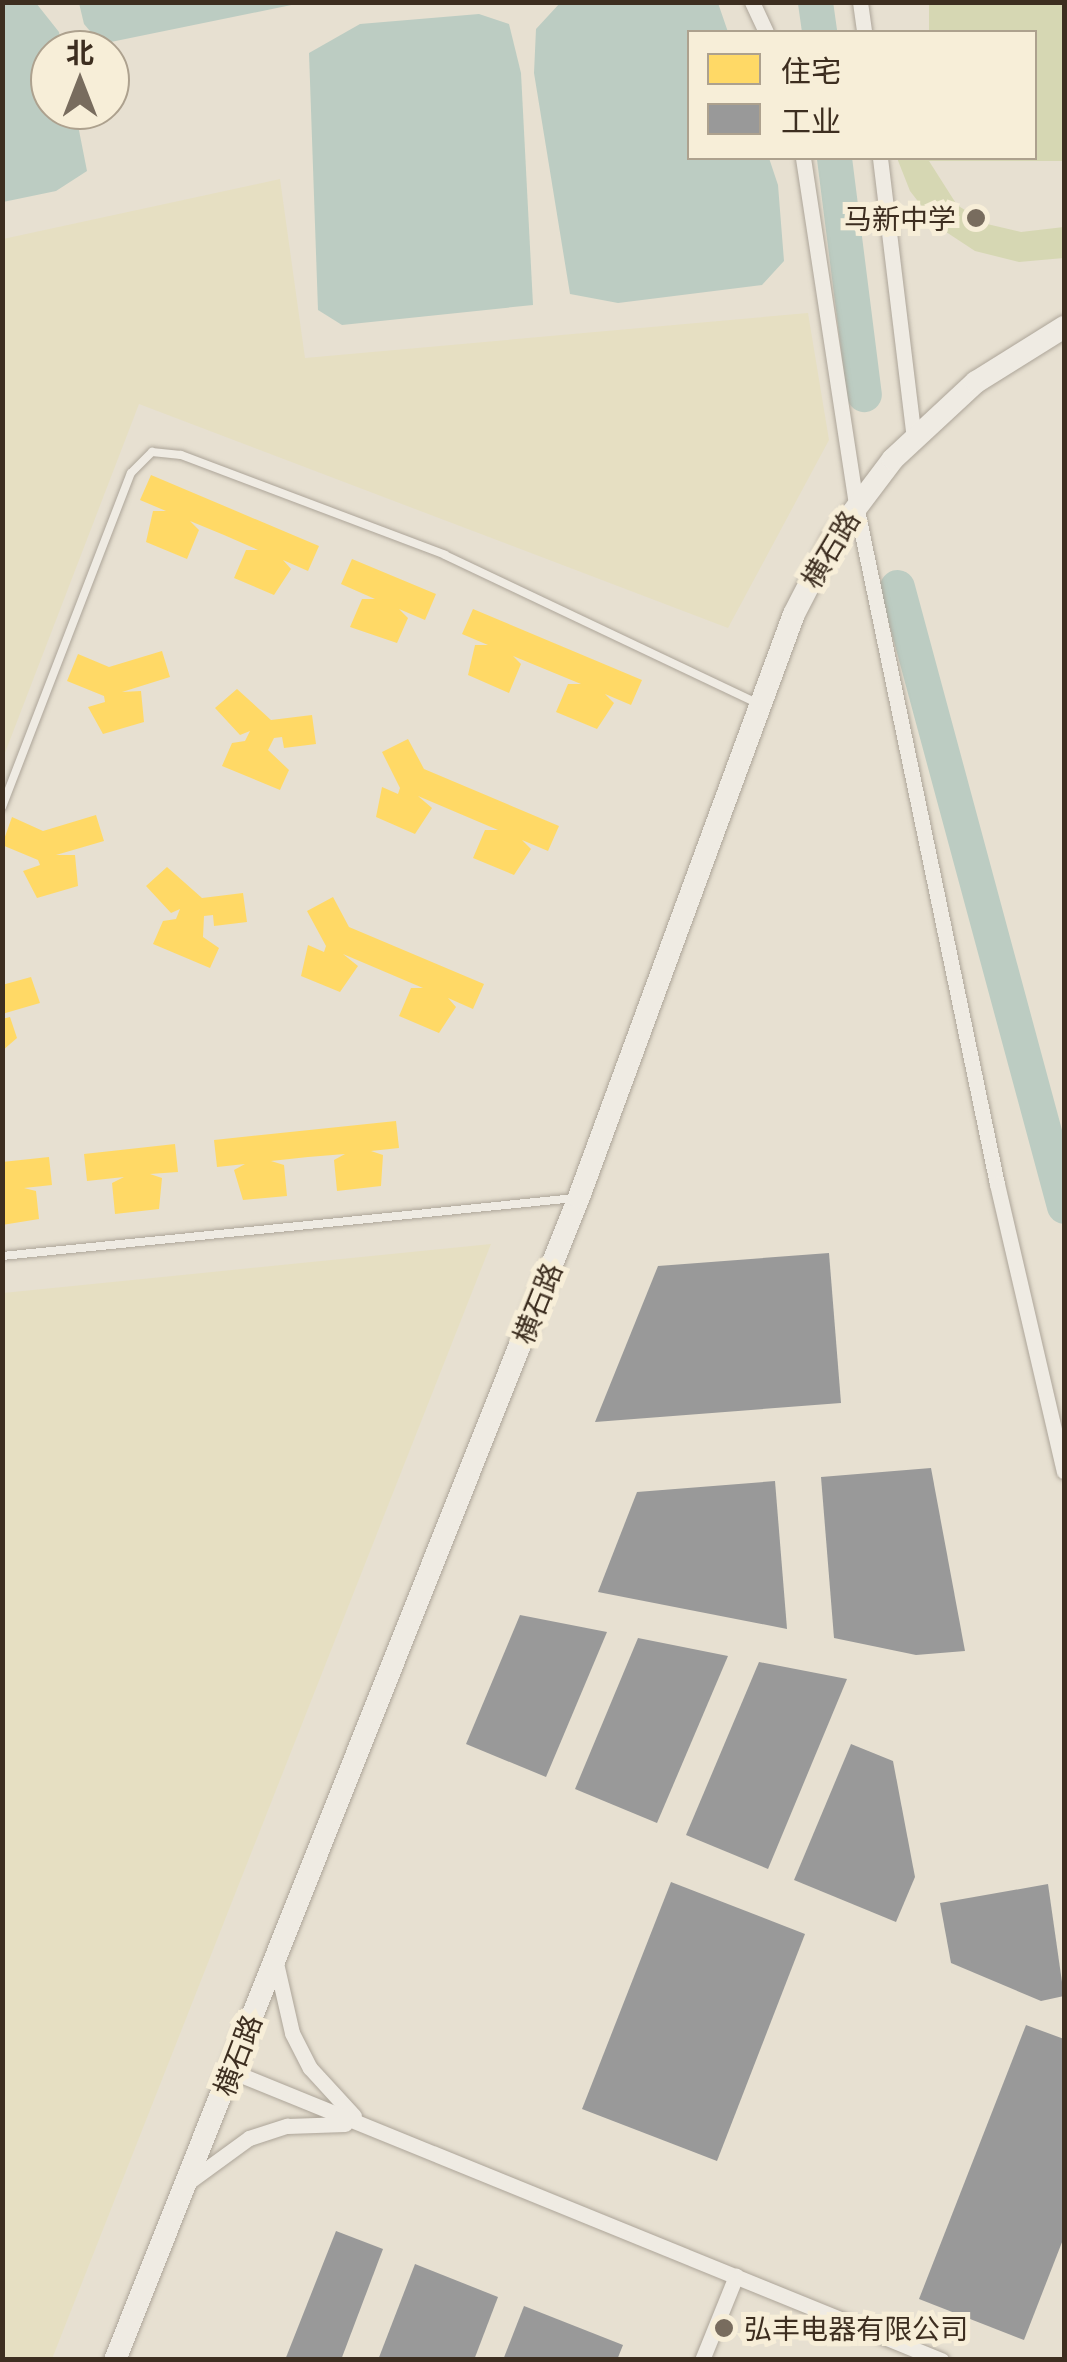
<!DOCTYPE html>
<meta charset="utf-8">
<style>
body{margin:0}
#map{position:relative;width:1067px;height:2362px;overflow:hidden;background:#e7e0d1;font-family:"Noto Serif","Noto Sans SC",serif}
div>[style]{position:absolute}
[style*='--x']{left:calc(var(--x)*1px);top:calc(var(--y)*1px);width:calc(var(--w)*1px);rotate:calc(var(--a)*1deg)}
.farmland>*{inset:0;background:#e6dfc2}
.green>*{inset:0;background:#d6d7b3}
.water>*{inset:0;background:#bcccc2}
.homes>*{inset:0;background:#ffd966}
.industry>*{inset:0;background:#999}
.river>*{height:35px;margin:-17.5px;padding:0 17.5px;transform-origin:17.5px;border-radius:17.5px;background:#bcccc2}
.roads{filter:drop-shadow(0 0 2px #ada599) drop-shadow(0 0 2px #ada599)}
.lane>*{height:8px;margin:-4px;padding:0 4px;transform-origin:4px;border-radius:4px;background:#efebe3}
.street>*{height:15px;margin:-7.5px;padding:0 7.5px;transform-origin:7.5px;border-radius:7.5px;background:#efebe3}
.secondary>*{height:22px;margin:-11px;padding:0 11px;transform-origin:11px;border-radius:11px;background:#efebe3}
.dots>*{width:28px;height:28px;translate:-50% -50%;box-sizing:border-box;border:5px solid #f7eed8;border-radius:50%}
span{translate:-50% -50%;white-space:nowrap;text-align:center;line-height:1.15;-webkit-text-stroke:10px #f7eed8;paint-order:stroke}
.poi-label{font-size:28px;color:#3d2e20}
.right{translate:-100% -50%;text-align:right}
.left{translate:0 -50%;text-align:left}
.street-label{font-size:28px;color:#3d2e20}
.frame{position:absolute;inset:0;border:5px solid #3d2e20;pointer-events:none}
.legend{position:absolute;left:687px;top:30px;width:350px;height:130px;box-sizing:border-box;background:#f7eed8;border:2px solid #ada18e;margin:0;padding:12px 18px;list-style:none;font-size:30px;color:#3d2e20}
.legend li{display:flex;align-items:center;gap:20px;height:50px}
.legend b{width:50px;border:2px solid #ada18e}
.north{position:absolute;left:30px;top:30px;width:100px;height:100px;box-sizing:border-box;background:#f7eed8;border:2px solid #ada18e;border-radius:50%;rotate:0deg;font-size:28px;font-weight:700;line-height:40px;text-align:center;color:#3d2e20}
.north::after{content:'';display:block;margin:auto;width:35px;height:45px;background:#786c5e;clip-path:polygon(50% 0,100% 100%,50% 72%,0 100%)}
</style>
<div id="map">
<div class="farmland">
<div style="clip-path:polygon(280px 179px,305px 358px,808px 313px,829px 440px,728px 628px,139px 404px,3px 758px,3px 239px)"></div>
<div style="clip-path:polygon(491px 1244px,52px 2359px,3px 2359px,3px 1293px)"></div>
</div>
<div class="green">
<div style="clip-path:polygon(929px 3px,1064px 3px,1064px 161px,929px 161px,957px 205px,987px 224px,1021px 232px,1064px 227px,1064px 258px,1019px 262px,975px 251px,937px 226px,910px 191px,897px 158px,1034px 158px,1034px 32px,929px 32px)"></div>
</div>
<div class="water">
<div style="clip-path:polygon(3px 2px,36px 3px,59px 32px,62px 50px,50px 50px,50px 110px,75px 110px,87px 171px,56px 191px,3px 202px)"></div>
<div style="clip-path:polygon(79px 3px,79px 2px,301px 3px,101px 44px,84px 24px)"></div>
<div style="clip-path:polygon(560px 3px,718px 3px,728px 32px,690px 32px,690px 158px,769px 158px,778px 185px,784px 261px,762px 285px,618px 303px,570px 294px,534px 73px,536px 29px)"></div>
<div style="clip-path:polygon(479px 14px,509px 24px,521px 73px,533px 305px,342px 325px,318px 310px,309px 53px,360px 24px)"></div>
</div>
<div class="homes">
<div style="clip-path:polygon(151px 475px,319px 546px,308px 571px,283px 560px,291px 569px,274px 595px,234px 578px,246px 550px,258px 550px,224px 535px,190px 521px,199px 530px,187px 559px,146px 542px,153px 511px,166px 511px,140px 500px)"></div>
<div style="clip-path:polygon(352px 559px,436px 594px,425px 620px,399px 609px,408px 618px,397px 643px,350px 627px,362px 599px,375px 599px,341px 584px)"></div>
<div style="clip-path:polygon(473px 609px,642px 680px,631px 705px,605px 694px,614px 703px,597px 729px,556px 712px,568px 684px,581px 684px,513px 656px,521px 664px,509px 693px,468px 675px,475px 645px,488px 645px,462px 634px)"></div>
<div style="clip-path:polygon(162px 651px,170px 677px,122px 692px,141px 691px,144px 722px,103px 734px,88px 707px,105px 702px,104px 696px,67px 681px,78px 654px,109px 667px)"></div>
<div style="clip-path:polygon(237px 689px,271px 720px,312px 715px,316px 744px,284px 748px,282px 737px,274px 738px,268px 750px,289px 770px,280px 790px,222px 766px,232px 743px,245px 741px,250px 731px,240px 735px,215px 708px)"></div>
<div style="clip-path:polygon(408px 739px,424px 769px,559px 826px,548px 851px,522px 840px,531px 849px,514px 875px,473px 858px,485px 830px,498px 830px,418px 796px,432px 808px,415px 834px,376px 817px,382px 787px,398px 794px,400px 788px,382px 752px)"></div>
<div style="clip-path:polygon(96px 815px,104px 841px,56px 855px,75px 855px,78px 886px,37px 898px,23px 871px,40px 865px,38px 860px,2px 845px,12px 817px,43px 831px)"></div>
<div style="clip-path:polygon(167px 867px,202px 898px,243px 893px,247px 922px,214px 926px,213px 915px,204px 916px,203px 937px,219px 948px,210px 968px,153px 944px,163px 921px,176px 919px,180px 909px,171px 913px,146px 886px)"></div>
<div style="clip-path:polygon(333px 897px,349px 927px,484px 984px,473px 1009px,448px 998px,456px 1007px,439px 1033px,399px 1016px,411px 988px,423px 988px,343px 954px,358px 966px,340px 992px,301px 976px,308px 945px,324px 952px,326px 946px,307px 911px)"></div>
<div style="clip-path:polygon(31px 977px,40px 1003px,2px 1014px,2px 985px)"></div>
<div style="clip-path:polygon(10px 1017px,17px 1038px,2px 1051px,2px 1019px)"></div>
<div style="clip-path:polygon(396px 1121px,399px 1148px,371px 1151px,383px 1155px,381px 1186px,337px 1191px,334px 1160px,345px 1154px,308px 1157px,271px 1161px,284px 1165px,287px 1196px,243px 1200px,234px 1170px,245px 1164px,217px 1167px,214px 1140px)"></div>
<div style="clip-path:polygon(175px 1144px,178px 1172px,150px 1174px,162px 1178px,159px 1209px,115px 1214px,112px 1183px,124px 1177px,87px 1181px,84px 1154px)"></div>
<div style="clip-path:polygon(49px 1157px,52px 1185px,24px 1188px,36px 1191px,39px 1219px,2px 1225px,2px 1162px)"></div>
</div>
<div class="industry">
<div style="clip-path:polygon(829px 1253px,841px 1403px,595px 1422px,658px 1266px)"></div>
<div style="clip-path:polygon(931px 1468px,965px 1651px,916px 1655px,834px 1638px,821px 1477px)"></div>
<div style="clip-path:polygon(775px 1481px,787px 1629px,598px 1592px,637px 1492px)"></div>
<div style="clip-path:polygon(520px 1615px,607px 1632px,546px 1777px,466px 1744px)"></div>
<div style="clip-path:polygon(638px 1638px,728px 1656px,657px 1823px,575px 1789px)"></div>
<div style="clip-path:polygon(759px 1662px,847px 1679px,768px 1869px,686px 1835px)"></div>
<div style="clip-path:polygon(851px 1744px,893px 1761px,915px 1877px,896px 1922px,794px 1880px)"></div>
<div style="clip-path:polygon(671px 1882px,805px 1934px,717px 2161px,582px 2109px)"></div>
<div style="clip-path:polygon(1048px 1884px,1064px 1996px,1041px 2001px,951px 1963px,940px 1903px)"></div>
<div style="clip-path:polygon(1026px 2025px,1064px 2039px,1064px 2237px,1024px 2340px,919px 2299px)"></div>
<div style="clip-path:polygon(336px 2231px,383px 2249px,341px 2360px,285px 2360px)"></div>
<div style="clip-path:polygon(415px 2264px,498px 2297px,474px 2360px,378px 2360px)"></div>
<div style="clip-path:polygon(524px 2306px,623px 2345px,617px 2360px,503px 2360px)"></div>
</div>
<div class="river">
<div style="--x:815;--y:2;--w:30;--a:82"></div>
<div style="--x:834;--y:158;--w:238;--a:82.8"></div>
<div style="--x:897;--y:587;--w:641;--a:74.9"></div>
</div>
<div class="roads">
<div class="lane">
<div style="--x:2;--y:807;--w:358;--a:-68.9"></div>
<div style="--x:131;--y:473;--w:30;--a:-45"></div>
<div style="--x:152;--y:452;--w:29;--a:6"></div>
<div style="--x:181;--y:455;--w:282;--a:20.7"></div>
<div style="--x:445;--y:555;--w:345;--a:25.4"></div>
<div style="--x:2;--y:1256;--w:576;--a:-5.78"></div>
</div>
<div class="street">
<div style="--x:752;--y:2;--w:33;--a:65"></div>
<div style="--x:860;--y:2;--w:30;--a:82"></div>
<div style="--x:803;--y:158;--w:351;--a:81.3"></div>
<div style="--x:856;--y:505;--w:693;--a:78.27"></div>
<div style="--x:997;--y:1184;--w:295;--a:76.9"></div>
<div style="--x:880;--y:158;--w:281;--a:83.1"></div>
<div style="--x:276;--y:1963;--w:72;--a:77.1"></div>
<div style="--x:292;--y:2033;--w:39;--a:63"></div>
<div style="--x:310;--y:2068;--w:65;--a:47.5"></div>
<div style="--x:231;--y:2071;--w:767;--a:22.15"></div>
<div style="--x:190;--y:2181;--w:73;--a:-36.1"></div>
<div style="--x:249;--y:2138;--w:40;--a:-18"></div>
<div style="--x:287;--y:2126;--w:58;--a:-2"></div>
<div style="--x:702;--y:2360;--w:91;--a:-68"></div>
</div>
<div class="secondary">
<div style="--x:115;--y:2360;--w:1252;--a:-68.25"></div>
<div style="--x:579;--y:1197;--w:621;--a:-69.76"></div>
<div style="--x:794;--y:614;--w:83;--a:-62.8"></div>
<div style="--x:832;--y:540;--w:101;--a:-53"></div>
<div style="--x:893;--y:459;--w:113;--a:-42.9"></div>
<div style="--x:976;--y:382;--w:104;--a:-32"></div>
</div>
</div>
<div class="dots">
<div style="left:976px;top:218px;background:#786c5e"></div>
<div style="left:724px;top:2328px;background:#786c5e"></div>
</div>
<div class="poi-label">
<span class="right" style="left:956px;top:218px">马新中学</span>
<span class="left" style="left:744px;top:2328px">弘丰电器有限公司</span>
</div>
<div class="street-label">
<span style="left:830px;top:549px;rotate:-59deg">横石路</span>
<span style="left:537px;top:1303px;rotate:-68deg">横石路</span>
<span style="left:237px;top:2055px;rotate:-69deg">横石路</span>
</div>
<div class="frame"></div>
<ul class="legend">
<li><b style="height:28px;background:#ffd966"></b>住宅</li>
<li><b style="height:28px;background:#999"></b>工业</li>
</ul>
<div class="north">北</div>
</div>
